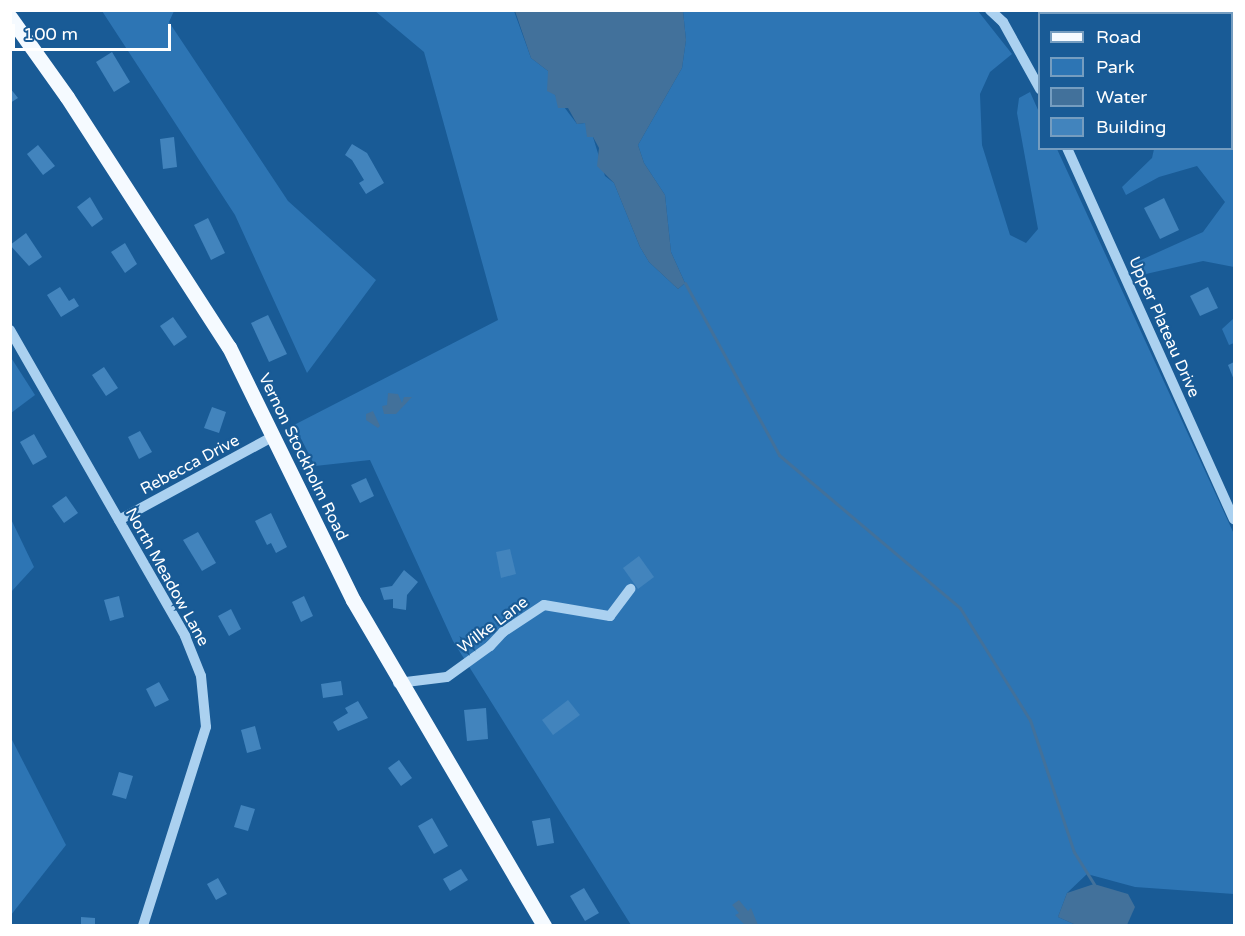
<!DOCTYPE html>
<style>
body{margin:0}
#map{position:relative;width:1245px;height:936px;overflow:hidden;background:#195b96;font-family:"Varela Round",sans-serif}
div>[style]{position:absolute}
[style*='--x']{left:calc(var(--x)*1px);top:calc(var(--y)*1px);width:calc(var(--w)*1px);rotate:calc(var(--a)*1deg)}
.green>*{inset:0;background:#2d75b4}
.water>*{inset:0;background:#42719b}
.stream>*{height:3px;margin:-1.5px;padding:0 1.5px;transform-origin:1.5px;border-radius:1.5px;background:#42719b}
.building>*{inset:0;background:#4284bd}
.minor>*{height:10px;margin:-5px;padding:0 5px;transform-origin:5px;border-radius:5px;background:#abd1f0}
.major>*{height:15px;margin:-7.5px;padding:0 7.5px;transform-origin:7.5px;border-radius:7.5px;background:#f5faff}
span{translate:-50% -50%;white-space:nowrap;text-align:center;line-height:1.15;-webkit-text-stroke:4.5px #195b96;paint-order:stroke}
.street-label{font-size:16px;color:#fff}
.frame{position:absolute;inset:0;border:12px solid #fff;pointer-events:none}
.legend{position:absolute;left:1038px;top:12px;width:195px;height:138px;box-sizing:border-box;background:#195b96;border:2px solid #759dc0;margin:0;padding:8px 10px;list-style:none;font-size:18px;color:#fff}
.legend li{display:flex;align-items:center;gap:12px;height:30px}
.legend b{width:30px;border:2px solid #759dc0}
.scale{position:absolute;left:12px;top:24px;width:159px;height:27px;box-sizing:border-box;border:3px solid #fff;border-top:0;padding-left:8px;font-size:18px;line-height:21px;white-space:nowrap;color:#fff;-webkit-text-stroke:4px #195b96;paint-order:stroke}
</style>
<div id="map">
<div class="green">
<div style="clip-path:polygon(102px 11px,174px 11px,169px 22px,288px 201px,376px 280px,307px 373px,235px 215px)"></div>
<div style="clip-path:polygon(375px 11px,514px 11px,531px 58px,548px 71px,555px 95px,577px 124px,585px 123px,593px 137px,605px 176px,614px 183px,640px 247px,649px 262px,678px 289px,685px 283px,671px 252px,665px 195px,644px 163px,638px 145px,682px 68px,686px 40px,683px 11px,978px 11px,1012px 54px,990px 72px,980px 94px,982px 145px,1010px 235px,1026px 243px,1038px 229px,1017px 113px,1019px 98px,1030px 92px,1039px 112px,1040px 148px,1057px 149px,1234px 534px,1234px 894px,1135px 887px,1087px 874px,1067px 893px,1058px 917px,1076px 925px,631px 925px,453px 641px,370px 460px,315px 466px,294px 425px,498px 320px,424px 52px)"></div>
<div style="clip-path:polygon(1147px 11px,1234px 11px,1234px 267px,1203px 261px,1137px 276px,1132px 264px,1203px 232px,1225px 202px,1197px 166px,1159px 177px,1126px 195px,1122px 187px,1152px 158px,1154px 149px,1232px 148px,1232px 14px,1146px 13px)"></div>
<div style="clip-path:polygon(1234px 318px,1234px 343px,1229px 345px,1222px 329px)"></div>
<div style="clip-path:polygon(10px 356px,35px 395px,11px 413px,10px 413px)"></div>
<div style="clip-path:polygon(10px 517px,34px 567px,11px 592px,10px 592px)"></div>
<div style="clip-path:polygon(10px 736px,66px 845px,11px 915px,10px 915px)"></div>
</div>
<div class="water">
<div style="clip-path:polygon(515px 11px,683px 11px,686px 40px,682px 68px,638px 145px,644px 163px,665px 195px,671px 252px,685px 283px,678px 289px,649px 262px,640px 247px,614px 183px,597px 166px,599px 148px,593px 137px,587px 137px,585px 123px,577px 124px,568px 108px,558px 108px,555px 95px,547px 91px,548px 71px,531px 58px)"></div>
<div style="clip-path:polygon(388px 393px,398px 394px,402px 403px,404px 397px,412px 397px,396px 414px,384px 414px,382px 406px,387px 405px)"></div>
<div style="clip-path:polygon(373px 411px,380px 426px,378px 428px,366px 420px,366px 414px)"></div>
<div style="clip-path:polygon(1094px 884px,1128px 894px,1135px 907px,1127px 925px,1076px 925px,1058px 917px,1067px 893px)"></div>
<div style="clip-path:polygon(739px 900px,748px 911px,751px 908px,758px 925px,745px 925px,735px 915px,739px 913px,732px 905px)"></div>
</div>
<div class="stream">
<div style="--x:685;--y:283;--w:196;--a:61.3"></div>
<div style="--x:779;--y:455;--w:237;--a:40.2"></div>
<div style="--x:960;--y:608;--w:132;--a:58"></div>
<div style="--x:1030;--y:720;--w:139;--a:71.6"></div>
<div style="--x:1074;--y:852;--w:38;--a:58"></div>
</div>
<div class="building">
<div style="clip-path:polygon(112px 52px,130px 82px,114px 92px,96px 62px)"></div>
<div style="clip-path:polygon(10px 88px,18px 98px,10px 103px)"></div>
<div style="clip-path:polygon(174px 137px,177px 167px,163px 169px,160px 139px)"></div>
<div style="clip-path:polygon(352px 144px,367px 153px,384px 183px,366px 194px,359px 183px,364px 180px,352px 160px,345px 155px)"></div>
<div style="clip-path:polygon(38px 145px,55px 166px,43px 175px,27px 154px)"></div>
<div style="clip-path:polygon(90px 197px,103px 219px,92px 227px,77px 207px)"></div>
<div style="clip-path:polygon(1164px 198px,1179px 230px,1160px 239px,1144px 208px)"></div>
<div style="clip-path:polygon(208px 218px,225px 253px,211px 260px,194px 225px)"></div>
<div style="clip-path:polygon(26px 233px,42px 257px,29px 266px,10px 245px)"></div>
<div style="clip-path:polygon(125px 243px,137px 264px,125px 273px,111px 252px)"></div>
<div style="clip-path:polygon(60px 287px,69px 301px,74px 298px,79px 306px,61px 317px,47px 295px)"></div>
<div style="clip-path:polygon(1208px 287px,1218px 308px,1200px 316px,1190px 296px)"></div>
<div style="clip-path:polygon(268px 315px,287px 354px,269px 362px,251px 323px)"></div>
<div style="clip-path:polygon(173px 317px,187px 337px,174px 346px,160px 326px)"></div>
<div style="clip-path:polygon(1234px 362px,1234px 380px,1228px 365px)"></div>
<div style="clip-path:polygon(104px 367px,118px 388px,106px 396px,92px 375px)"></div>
<div style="clip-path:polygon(212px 407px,226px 412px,219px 433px,204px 428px)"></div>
<div style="clip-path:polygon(140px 431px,152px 452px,139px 459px,128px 437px)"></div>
<div style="clip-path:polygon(34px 434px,47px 457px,33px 465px,20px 442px)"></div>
<div style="clip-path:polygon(366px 478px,374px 496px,360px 503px,351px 485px)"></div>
<div style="clip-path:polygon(66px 496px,78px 513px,64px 523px,52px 506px)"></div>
<div style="clip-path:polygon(271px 513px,287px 547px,276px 553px,271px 543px,267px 545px,255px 521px)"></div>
<div style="clip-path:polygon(198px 532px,216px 563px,202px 571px,183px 540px)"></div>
<div style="clip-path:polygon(510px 549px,516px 574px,501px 578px,496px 552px)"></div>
<div style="clip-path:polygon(639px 556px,654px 577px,638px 589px,623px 568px)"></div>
<div style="clip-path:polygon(404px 570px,418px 582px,407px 595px,406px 610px,393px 608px,393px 599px,384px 600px,380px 588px,392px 586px)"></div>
<div style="clip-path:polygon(119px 596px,124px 617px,110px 621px,104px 600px)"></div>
<div style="clip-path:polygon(304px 596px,313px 616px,301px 622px,292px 602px)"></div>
<div style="clip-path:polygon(231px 609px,241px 629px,229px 636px,218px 616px)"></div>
<div style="clip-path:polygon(341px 681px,343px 695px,323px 698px,321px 684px)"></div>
<div style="clip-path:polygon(159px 682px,169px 700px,155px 707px,146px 689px)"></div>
<div style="clip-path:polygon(568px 700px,580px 715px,553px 735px,542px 720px)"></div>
<div style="clip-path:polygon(358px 701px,368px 718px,338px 731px,333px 722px,348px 713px,345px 708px)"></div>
<div style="clip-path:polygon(486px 708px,488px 739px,467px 741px,464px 710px)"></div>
<div style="clip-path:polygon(255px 726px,261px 749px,247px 753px,241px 730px)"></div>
<div style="clip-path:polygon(399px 760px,412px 778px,401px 786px,388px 768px)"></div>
<div style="clip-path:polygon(119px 772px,133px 776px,126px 799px,112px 795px)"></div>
<div style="clip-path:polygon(241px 805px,255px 809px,248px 831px,234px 827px)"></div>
<div style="clip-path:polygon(432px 818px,448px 846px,434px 854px,418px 826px)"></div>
<div style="clip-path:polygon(550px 818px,554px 843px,537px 846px,532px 821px)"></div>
<div style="clip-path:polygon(461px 869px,468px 880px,450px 891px,443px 879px)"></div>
<div style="clip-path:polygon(218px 878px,227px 894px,216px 900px,207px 884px)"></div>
<div style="clip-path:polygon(584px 888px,599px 913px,585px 921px,570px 896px)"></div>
<div style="clip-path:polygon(81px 917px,95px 918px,95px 926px,81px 926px)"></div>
</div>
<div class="minor">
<div style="--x:990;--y:10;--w:18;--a:43"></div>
<div style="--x:1003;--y:22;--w:77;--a:61.1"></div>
<div style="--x:1131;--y:14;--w:4;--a:-63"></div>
<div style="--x:1067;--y:148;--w:407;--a:65.8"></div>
<div style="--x:10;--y:330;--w:353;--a:60.2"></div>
<div style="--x:185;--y:636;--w:43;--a:68.2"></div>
<div style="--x:201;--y:676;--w:51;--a:84.4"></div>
<div style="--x:206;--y:727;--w:209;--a:107.6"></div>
<div style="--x:119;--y:520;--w:176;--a:-28.5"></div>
<div style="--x:398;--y:683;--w:49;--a:-7"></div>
<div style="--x:447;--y:677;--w:53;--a:-35.8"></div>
<div style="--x:490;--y:646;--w:19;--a:-47"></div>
<div style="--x:503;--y:632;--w:49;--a:-33.4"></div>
<div style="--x:544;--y:605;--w:67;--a:9.5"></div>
<div style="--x:610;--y:616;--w:34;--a:-53"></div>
</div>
<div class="major">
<div style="--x:10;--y:17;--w:98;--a:54.5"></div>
<div style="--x:67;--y:97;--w:298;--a:57.1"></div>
<div style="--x:229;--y:347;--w:282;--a:63.9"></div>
<div style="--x:353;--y:600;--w:378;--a:59.6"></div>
</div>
<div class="street-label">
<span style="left:1164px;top:327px;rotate:66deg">Upper Plateau Drive</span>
<span style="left:303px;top:457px;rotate:64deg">Vernon Stockholm Road</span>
<span style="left:190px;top:465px;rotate:-28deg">Rebecca Drive</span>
<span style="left:167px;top:577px;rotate:61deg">North Meadow Lane</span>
<span style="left:493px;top:625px;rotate:-37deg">Wilke Lane</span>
</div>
<div class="frame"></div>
<ul class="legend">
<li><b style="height:8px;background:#f5faff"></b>Road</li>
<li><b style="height:16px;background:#2d75b4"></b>Park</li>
<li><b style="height:16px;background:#42719b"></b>Water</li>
<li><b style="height:16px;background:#4284bd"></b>Building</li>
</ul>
<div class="scale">100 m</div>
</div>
